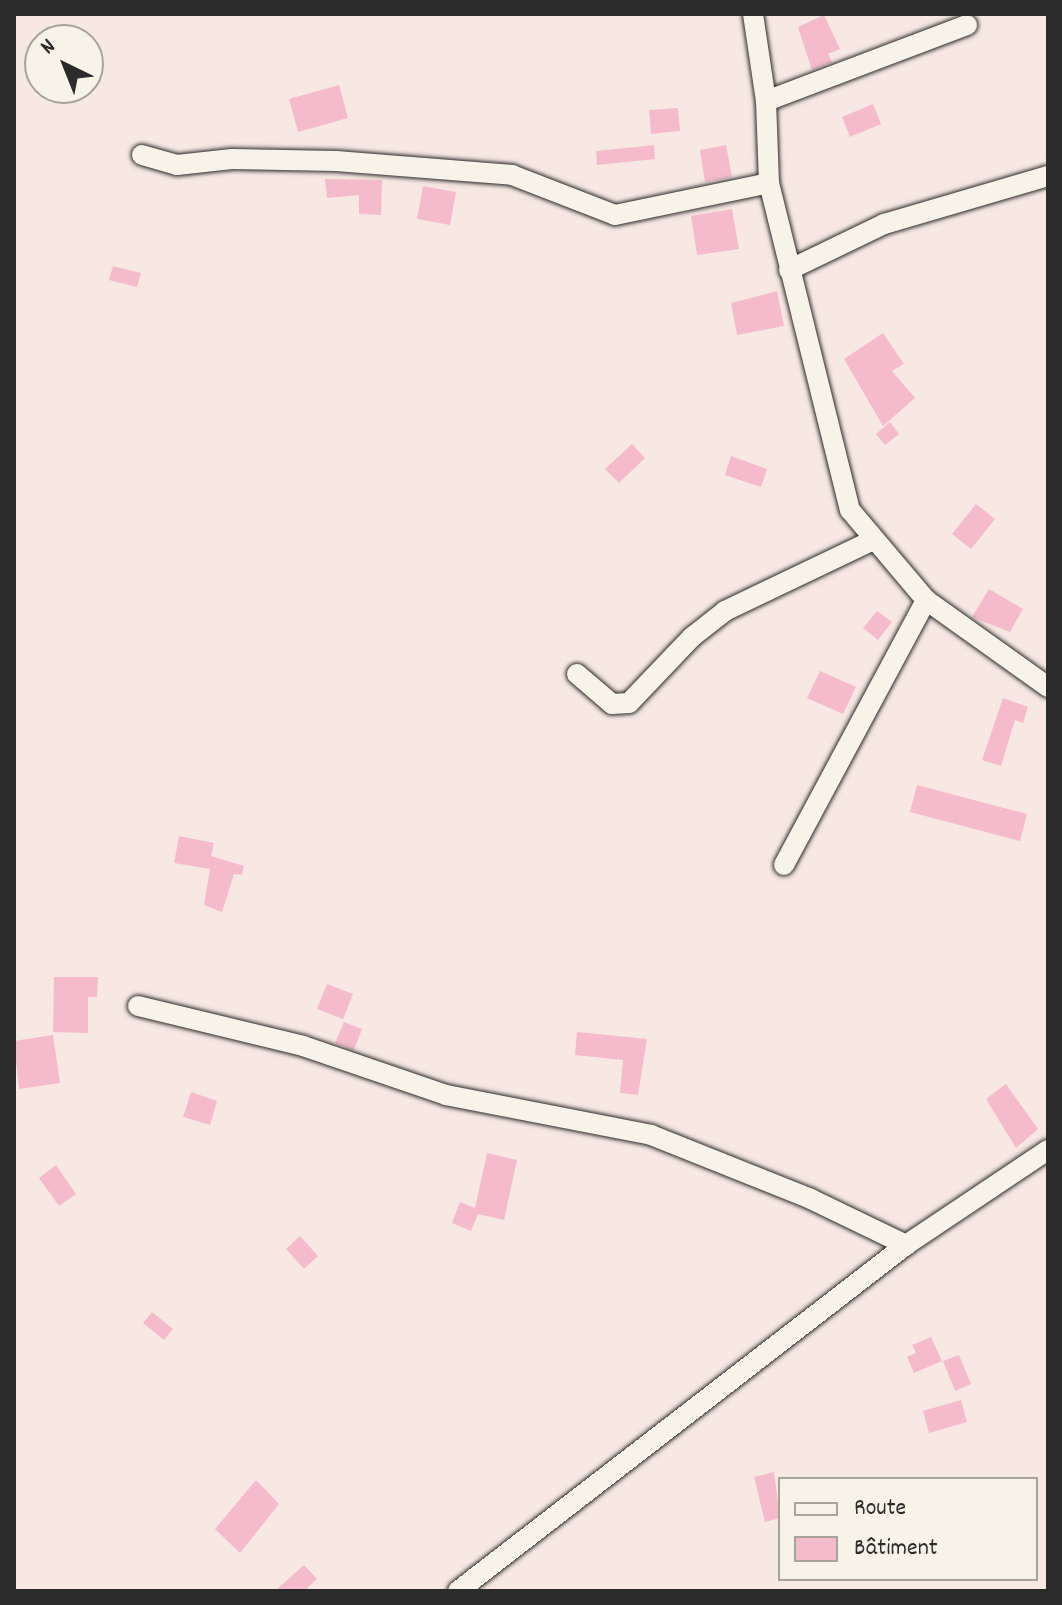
<!DOCTYPE html>
<meta charset="utf-8">
<style>
body{margin:0}
#map{position:relative;width:1062px;height:1605px;overflow:hidden;background:#f7e8e3;font-family:Dekko,sans-serif}
div>[style]{position:absolute}
[style*='--x']{left:calc(var(--x)*1px);top:calc(var(--y)*1px);width:calc(var(--w)*1px);rotate:calc(var(--a)*1deg)}
.building>*{inset:0;background:#f5bbcd}
.roads{filter:drop-shadow(0 0 2px #2b2b2b) drop-shadow(0 0 2px #2b2b2b)}
.minor>*{height:20px;margin:-10px;padding:0 10px;transform-origin:10px;border-radius:10px;background:#f7f3e8}
span{translate:-50% -50%;white-space:nowrap;text-align:center;line-height:1.15;-webkit-text-stroke:7px #f7f3e8;paint-order:stroke}
.frame{position:absolute;inset:0;border:16px solid #2b2b2b;pointer-events:none}
.legend{position:absolute;left:778px;top:1477px;width:260px;height:104px;box-sizing:border-box;background:#f7f3e8;border:2px solid #a5a39c;margin:0;padding:10px 14px;list-style:none;font-size:24px;color:#2b2b2b}
.legend li{display:flex;align-items:center;gap:16px;height:40px}
.legend b{width:40px;border:2px solid #a5a39c}
.north{position:absolute;left:24px;top:24px;width:80px;height:80px;box-sizing:border-box;background:#f7f3e8;border:2px solid #a5a39c;border-radius:50%;rotate:317deg;font-size:22px;font-weight:700;line-height:32px;text-align:center;color:#2b2b2b}
.north::after{content:'';display:block;margin:auto;width:28px;height:36px;background:#2b2b2b;clip-path:polygon(50% 0,100% 100%,50% 72%,0 100%)}
</style>
<div id="map">
<div class="building">
<div style="clip-path:polygon(824px 15px,840px 49px,828px 54px,832px 62px,812px 70px,798px 27px)"></div>
<div style="clip-path:polygon(339px 85px,348px 118px,298px 132px,289px 99px)"></div>
<div style="clip-path:polygon(873px 104px,881px 124px,850px 137px,842px 117px)"></div>
<div style="clip-path:polygon(678px 108px,680px 131px,651px 134px,649px 110px)"></div>
<div style="clip-path:polygon(654px 145px,655px 159px,597px 165px,596px 151px)"></div>
<div style="clip-path:polygon(726px 145px,732px 177px,705px 182px,700px 150px)"></div>
<div style="clip-path:polygon(325px 179px,382px 180px,381px 215px,359px 214px,359px 195px,327px 198px)"></div>
<div style="clip-path:polygon(423px 186px,456px 192px,450px 225px,417px 219px)"></div>
<div style="clip-path:polygon(732px 209px,739px 249px,697px 255px,691px 216px)"></div>
<div style="clip-path:polygon(113px 266px,141px 273px,137px 287px,109px 280px)"></div>
<div style="clip-path:polygon(777px 291px,784px 326px,737px 335px,731px 303px)"></div>
<div style="clip-path:polygon(883px 333px,904px 364px,892px 371px,915px 398px,883px 426px,844px 359px)"></div>
<div style="clip-path:polygon(890px 422px,899px 434px,885px 445px,876px 434px)"></div>
<div style="clip-path:polygon(632px 444px,645px 458px,619px 483px,605px 469px)"></div>
<div style="clip-path:polygon(731px 456px,767px 469px,761px 487px,725px 475px)"></div>
<div style="clip-path:polygon(976px 504px,995px 519px,971px 549px,952px 534px)"></div>
<div style="clip-path:polygon(989px 589px,1023px 609px,1010px 632px,972px 617px)"></div>
<div style="clip-path:polygon(877px 611px,892px 622px,878px 640px,863px 628px)"></div>
<div style="clip-path:polygon(820px 671px,856px 687px,843px 714px,807px 698px)"></div>
<div style="clip-path:polygon(1003px 698px,1028px 707px,1023px 723px,1015px 720px,1001px 766px,982px 760px)"></div>
<div style="clip-path:polygon(917px 785px,1027px 814px,1020px 841px,910px 812px)"></div>
<div style="clip-path:polygon(179px 836px,214px 843px,211px 856px,244px 866px,242px 875px,234px 874px,222px 912px,204px 905px,210px 869px,174px 863px)"></div>
<div style="clip-path:polygon(54px 977px,98px 977px,97px 997px,88px 997px,88px 1033px,53px 1032px)"></div>
<div style="clip-path:polygon(327px 984px,353px 994px,343px 1019px,317px 1009px)"></div>
<div style="clip-path:polygon(344px 1022px,362px 1029px,354px 1050px,335px 1043px)"></div>
<div style="clip-path:polygon(577px 1032px,647px 1039px,638px 1095px,620px 1093px,623px 1060px,575px 1055px)"></div>
<div style="clip-path:polygon(53px 1035px,60px 1083px,19px 1089px,14px 1041px)"></div>
<div style="clip-path:polygon(1006px 1084px,1038px 1129px,1016px 1148px,986px 1099px)"></div>
<div style="clip-path:polygon(191px 1092px,217px 1101px,210px 1125px,183px 1117px)"></div>
<div style="clip-path:polygon(487px 1153px,517px 1160px,504px 1220px,478px 1214px,471px 1231px,452px 1223px,460px 1202px,475px 1208px)"></div>
<div style="clip-path:polygon(56px 1165px,76px 1194px,59px 1206px,39px 1178px)"></div>
<div style="clip-path:polygon(300px 1236px,318px 1256px,304px 1269px,286px 1249px)"></div>
<div style="clip-path:polygon(152px 1312px,173px 1329px,164px 1340px,143px 1323px)"></div>
<div style="clip-path:polygon(931px 1337px,942px 1361px,914px 1373px,907px 1357px,916px 1353px,912px 1345px)"></div>
<div style="clip-path:polygon(959px 1355px,971px 1384px,955px 1391px,943px 1361px)"></div>
<div style="clip-path:polygon(961px 1400px,967px 1422px,929px 1433px,923px 1411px)"></div>
<div style="clip-path:polygon(774px 1472px,780px 1518px,765px 1522px,754px 1477px)"></div>
<div style="clip-path:polygon(256px 1480px,279px 1504px,240px 1553px,215px 1529px)"></div>
<div style="clip-path:polygon(304px 1565px,317px 1579px,304px 1591px,275px 1591px)"></div>
</div>
<div class="roads">
<div class="minor">
<div style="--x:753;--y:14;--w:88;--a:81.5"></div>
<div style="--x:766;--y:101;--w:82;--a:87.9"></div>
<div style="--x:769;--y:183;--w:337;--a:76.1"></div>
<div style="--x:850;--y:510;--w:118;--a:49.8"></div>
<div style="--x:926;--y:600;--w:150;--a:35.5"></div>
<div style="--x:766;--y:101;--w:215;--a:-20.7"></div>
<div style="--x:142;--y:155;--w:36;--a:16"></div>
<div style="--x:177;--y:165;--w:55;--a:-6.2"></div>
<div style="--x:232;--y:159;--w:104;--a:1.1"></div>
<div style="--x:336;--y:161;--w:177;--a:4.5"></div>
<div style="--x:512;--y:175;--w:110;--a:21.2"></div>
<div style="--x:615;--y:215;--w:157;--a:-11.7"></div>
<div style="--x:789;--y:270;--w:106;--a:-25.8"></div>
<div style="--x:884;--y:224;--w:171;--a:-16.3"></div>
<div style="--x:577;--y:674;--w:46;--a:40.6"></div>
<div style="--x:612;--y:704;--w:17;--a:-3"></div>
<div style="--x:629;--y:703;--w:91;--a:-46.3"></div>
<div style="--x:692;--y:637;--w:42;--a:-38.2"></div>
<div style="--x:725;--y:611;--w:162;--a:-25.6"></div>
<div style="--x:784;--y:865;--w:301;--a:-61.8"></div>
<div style="--x:138;--y:1006;--w:170;--a:13.6"></div>
<div style="--x:303;--y:1046;--w:151;--a:18.9"></div>
<div style="--x:446;--y:1095;--w:209;--a:11"></div>
<div style="--x:651;--y:1135;--w:172;--a:21.8"></div>
<div style="--x:811;--y:1199;--w:106;--a:25.8"></div>
<div style="--x:458;--y:1591;--w:566;--a:-37.68"></div>
<div style="--x:906;--y:1245;--w:171;--a:-33.8"></div>
</div>
</div>
<div class="frame"></div>
<ul class="legend">
<li><b style="height:10px;background:#f7f3e8"></b>Route</li>
<li><b style="height:22px;background:#f5bbcd"></b>Bâtiment</li>
</ul>
<div class="north">N</div>
</div>
